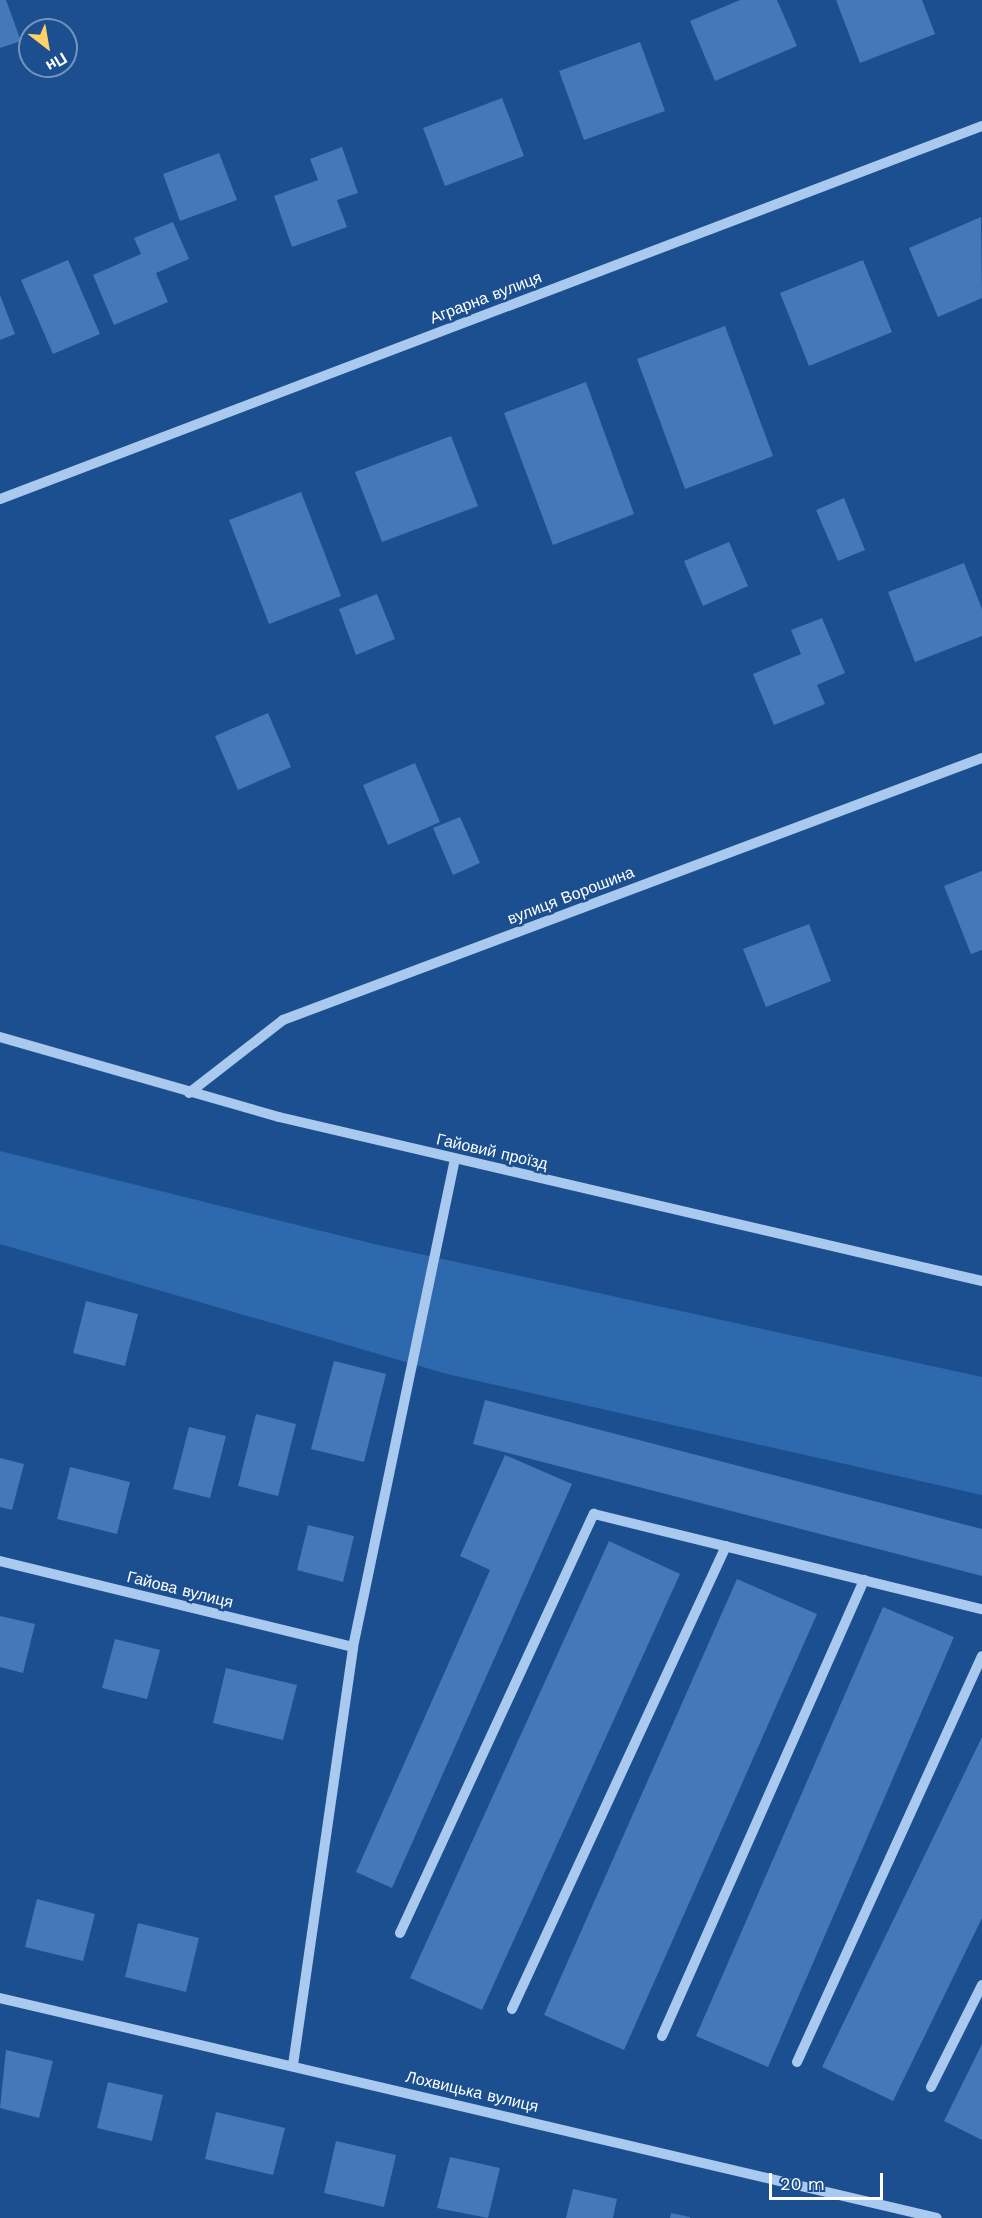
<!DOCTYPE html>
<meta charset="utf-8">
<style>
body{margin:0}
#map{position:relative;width:982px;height:2218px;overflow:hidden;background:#1b4f8f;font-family:"Work Sans",sans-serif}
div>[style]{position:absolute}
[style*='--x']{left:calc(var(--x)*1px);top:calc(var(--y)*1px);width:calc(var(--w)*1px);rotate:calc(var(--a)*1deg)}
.green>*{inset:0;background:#2e69ad}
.building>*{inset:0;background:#4478b7}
.minor>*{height:10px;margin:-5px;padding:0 5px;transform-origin:5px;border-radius:5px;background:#a9c9ee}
span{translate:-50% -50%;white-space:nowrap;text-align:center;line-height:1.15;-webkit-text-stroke:5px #1b4f8f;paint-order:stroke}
.street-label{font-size:16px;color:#fff}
.north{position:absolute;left:18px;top:18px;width:60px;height:60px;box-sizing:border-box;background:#1b4f8f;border:2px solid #7695bc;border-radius:50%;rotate:149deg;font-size:16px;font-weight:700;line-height:24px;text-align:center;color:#fff}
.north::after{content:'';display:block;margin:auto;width:21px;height:27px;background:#ffd166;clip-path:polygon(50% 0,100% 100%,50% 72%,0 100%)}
.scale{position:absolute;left:769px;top:2173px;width:114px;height:27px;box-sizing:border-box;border:3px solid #fff;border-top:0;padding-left:8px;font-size:18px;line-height:21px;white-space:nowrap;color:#fff;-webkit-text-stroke:4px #1b4f8f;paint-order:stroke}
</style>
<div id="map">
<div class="green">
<div style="clip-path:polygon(0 1151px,374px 1244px,982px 1377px,982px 1495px,447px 1374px,0 1244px)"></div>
</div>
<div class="building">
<div style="clip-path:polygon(0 0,6px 0,21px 41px,0 48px)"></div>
<div style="clip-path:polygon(740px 0,777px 0,797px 46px,715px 81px,690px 21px)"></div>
<div style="clip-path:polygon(836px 0,922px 0,935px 34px,860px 63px)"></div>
<div style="clip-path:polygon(640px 42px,665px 111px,584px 140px,559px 71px)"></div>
<div style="clip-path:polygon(502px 98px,524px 156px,445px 186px,423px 128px)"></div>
<div style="clip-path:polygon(342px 147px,358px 193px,337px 200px,347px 227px,292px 247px,274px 196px,318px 180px,310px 159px)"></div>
<div style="clip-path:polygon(219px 153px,237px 200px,180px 221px,163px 174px)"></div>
<div style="clip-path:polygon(981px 217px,982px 298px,938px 317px,909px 248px)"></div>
<div style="clip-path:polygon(173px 222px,189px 259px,156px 273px,168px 302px,114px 325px,93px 275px,141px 254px,134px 238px)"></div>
<div style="clip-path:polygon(68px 260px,100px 334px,53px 354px,21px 280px)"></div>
<div style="clip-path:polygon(863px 260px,892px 332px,809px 366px,780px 293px)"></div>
<div style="clip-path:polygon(0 295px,15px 334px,0 340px)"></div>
<div style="clip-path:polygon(725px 326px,773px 456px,685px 489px,637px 359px)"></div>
<div style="clip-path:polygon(586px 382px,634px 514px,553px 545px,504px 413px)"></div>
<div style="clip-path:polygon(451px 436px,478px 506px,382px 542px,355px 472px)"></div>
<div style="clip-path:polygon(301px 492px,341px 596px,269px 624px,229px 520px)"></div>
<div style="clip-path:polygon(844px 498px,865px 550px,838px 561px,816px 510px)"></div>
<div style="clip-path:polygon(729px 542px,748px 586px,703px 606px,684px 561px)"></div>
<div style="clip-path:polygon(964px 563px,982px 609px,982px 636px,915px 662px,888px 592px)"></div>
<div style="clip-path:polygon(377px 594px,395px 639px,356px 655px,339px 609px)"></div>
<div style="clip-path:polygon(822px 618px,845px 673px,817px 685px,825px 704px,774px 725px,753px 674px,801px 654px,791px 630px)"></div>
<div style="clip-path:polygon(268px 713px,291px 767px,238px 790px,215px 736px)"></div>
<div style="clip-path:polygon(415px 763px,440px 822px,388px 845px,363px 785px)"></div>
<div style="clip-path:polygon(460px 817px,480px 863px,453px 875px,433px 828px)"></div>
<div style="clip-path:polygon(982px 871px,982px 950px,971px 954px,944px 886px)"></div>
<div style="clip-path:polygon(809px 924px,831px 981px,766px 1007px,743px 949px)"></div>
<div style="clip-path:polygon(86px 1301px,138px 1314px,125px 1366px,73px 1353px)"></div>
<div style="clip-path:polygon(334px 1361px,386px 1374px,364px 1462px,311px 1449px)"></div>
<div style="clip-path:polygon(485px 1400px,982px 1529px,982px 1576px,473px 1444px)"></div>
<div style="clip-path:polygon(256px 1414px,296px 1424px,278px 1496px,238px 1486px)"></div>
<div style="clip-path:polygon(189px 1427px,226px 1436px,210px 1498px,173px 1489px)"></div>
<div style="clip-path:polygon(505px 1455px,572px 1484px,392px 1888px,356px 1872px,490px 1570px,460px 1556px)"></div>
<div style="clip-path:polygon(0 1458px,24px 1464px,12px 1510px,0 1507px)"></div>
<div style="clip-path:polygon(70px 1467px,130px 1482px,117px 1534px,57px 1519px)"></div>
<div style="clip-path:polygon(308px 1525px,354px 1536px,343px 1582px,297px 1570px)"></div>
<div style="clip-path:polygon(609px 1541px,680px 1574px,482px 2010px,410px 1978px)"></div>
<div style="clip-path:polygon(737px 1579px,817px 1614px,624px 2050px,544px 2015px)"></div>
<div style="clip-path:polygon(883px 1607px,954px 1637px,768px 2067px,696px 2036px)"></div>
<div style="clip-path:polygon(0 1616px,35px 1624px,23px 1673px,0 1667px)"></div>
<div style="clip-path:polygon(115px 1639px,160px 1650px,147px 1699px,102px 1688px)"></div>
<div style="clip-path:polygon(226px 1668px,297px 1685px,283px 1740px,213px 1723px)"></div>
<div style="clip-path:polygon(982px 1737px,982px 1918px,893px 2101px,822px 2067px)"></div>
<div style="clip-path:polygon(37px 1899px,95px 1914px,83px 1961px,25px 1947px)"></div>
<div style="clip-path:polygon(138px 1923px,199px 1938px,186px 1992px,125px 1977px)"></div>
<div style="clip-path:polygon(982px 2044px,982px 2140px,944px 2121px)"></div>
<div style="clip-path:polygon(6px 2050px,53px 2061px,39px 2118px,0 2108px)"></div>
<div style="clip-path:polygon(108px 2082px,163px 2095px,152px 2141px,97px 2128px)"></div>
<div style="clip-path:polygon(216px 2112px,285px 2128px,273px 2175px,205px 2159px)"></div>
<div style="clip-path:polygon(336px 2141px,396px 2155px,384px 2207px,324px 2193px)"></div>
<div style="clip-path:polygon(450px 2157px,500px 2168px,488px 2218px,437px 2208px)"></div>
<div style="clip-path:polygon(573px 2189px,617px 2199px,613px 2218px,566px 2218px)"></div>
<div style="clip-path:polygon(671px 2213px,690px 2217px,690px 2218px,670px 2218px)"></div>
</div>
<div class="minor">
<div style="--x:0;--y:499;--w:1050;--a:-20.8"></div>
<div style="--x:0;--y:1037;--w:290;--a:16"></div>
<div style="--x:279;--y:1117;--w:722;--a:13.13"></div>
<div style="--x:189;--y:1093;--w:119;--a:-37.8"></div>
<div style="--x:283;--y:1020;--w:746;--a:-20.55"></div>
<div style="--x:0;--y:1561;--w:363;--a:13.7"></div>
<div style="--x:400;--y:1933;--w:462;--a:-65.2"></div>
<div style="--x:594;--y:1514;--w:399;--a:13.8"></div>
<div style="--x:0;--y:1998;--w:962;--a:13.21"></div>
<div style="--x:512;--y:2009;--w:510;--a:-65.19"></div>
<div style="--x:662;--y:2036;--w:499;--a:-66.1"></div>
<div style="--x:797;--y:2062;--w:446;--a:-65.5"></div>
<div style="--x:293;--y:2065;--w:422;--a:-81.8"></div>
<div style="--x:353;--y:1647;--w:499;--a:-78.2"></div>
<div style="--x:931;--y:2087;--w:114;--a:-63.4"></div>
</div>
<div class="street-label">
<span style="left:486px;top:298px;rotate:-21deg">Аграрна вулиця</span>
<span style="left:571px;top:896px;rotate:-21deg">вулиця Ворошина</span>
<span style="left:492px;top:1152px;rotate:13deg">Гайовий проїзд</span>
<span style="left:180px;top:1590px;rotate:14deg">Гайова вулиця</span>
<span style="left:472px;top:2092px;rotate:13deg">Лохвицька вулиця</span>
</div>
<div class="north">Пн</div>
<div class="scale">20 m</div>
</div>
